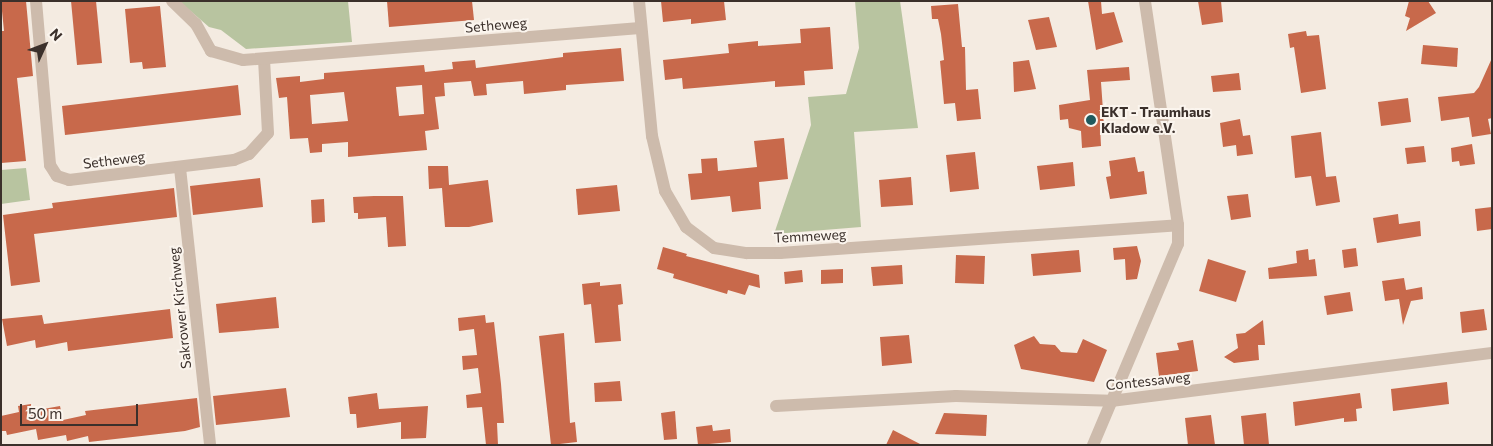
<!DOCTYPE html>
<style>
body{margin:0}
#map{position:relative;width:1493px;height:446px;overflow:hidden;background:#f4ebe1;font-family:Commissioner,sans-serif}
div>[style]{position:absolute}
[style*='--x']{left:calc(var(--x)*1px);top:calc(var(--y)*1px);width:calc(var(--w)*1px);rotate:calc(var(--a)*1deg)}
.green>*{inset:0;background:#b8c4a0}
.building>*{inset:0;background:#c8694b}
.minor>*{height:12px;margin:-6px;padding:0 6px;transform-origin:6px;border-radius:6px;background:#cdbbac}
.dots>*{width:14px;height:14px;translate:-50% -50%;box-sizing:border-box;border:2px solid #fbf5ee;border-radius:50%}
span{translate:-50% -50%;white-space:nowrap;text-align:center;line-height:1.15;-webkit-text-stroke:4px #fbf5ee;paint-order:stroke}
.street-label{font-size:14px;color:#3b302b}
.poi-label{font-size:14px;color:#3b302b;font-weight:700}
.left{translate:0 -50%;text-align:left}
.frame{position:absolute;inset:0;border:2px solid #3b302b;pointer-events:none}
.north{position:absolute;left:20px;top:20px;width:50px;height:50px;-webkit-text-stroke:4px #fbf5ee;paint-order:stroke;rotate:47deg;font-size:14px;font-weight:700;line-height:20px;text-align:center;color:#3b302b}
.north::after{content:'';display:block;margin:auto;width:18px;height:22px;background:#3b302b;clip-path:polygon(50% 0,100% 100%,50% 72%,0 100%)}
.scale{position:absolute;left:20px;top:404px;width:118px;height:22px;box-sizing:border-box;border:2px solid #3b302b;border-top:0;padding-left:6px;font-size:15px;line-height:18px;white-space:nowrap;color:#3b302b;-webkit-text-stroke:4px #fbf5ee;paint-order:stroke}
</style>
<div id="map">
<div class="green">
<div style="clip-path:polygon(179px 1px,348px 1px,352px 42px,246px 49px,221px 30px,209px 27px)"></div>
<div style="clip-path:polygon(855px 1px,900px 1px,918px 128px,854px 132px,861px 227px,774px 234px,811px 125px,808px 97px,846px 94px,859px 48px)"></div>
<div style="clip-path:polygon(26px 168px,30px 200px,1px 204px,1px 170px)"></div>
</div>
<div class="building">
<div style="clip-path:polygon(1px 1px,26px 1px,33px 76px,17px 78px,26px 161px,1px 163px,1px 31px,4px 31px)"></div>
<div style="clip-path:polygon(71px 1px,96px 1px,102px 63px,77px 65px)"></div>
<div style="clip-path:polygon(387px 1px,472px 1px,474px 20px,389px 27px)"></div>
<div style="clip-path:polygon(661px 1px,724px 1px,726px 20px,691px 24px,691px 19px,663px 22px)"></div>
<div style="clip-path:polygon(1088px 1px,1101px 1px,1102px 14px,1114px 12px,1123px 42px,1096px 50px)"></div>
<div style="clip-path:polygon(1198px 1px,1221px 1px,1223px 22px,1202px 25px)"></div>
<div style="clip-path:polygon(1409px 1px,1428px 1px,1436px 13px,1406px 31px,1410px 18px,1405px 16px)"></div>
<div style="clip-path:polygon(958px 4px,962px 47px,965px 47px,966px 90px,978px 89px,981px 119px,957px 121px,955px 103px,944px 104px,940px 61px,944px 60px,941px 34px,938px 19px,932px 19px,931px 6px)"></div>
<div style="clip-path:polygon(160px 6px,166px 67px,143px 69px,142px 62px,130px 63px,125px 9px)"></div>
<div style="clip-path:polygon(1049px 17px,1057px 47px,1036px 50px,1028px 20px)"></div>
<div style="clip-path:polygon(830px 27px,833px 69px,804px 71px,805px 85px,775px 87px,775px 81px,683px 89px,682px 78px,665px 80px,663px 60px,729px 53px,728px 44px,758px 41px,758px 46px,801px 43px,800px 29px)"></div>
<div style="clip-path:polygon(1306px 31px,1307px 36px,1319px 35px,1326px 89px,1301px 93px,1294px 47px,1290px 48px,1288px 34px)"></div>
<div style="clip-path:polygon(1423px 45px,1458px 48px,1457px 67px,1421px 64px)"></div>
<div style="clip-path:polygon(evenodd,621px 48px,624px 81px,566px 85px,566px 90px,524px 94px,523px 81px,486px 84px,487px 95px,474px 96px,471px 81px,444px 83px,445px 96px,435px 97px,439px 129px,425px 131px,427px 150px,348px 157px,348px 142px,322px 144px,322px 152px,310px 153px,308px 138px,290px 139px,287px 97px,279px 98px,276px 78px,300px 76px,300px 82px,324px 79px,324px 73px,424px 65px,425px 72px,453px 69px,452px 62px,475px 60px,476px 68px,563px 57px,563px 53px,621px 48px,422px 85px,424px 114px,399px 116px,396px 87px,422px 85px,621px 48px,344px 92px,348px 121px,312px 124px,310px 95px,344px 92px)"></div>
<div style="clip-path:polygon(1492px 58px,1492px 118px,1488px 119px,1491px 134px,1472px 137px,1469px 117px,1441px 121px,1438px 97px,1474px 93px,1479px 87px)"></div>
<div style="clip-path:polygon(1029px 60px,1036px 89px,1014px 92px,1013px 62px)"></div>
<div style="clip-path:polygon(1129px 67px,1130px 80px,1101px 82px,1104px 125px,1100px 126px,1101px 146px,1082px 148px,1081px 131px,1069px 128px,1068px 119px,1060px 120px,1059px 105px,1090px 100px,1087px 70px)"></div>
<div style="clip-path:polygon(1239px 73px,1241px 90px,1213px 92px,1211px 76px)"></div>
<div style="clip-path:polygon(238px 85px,241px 115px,65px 135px,62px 106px)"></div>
<div style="clip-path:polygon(1408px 98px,1411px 122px,1381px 126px,1378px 102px)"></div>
<div style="clip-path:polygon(1240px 119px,1243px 136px,1250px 135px,1253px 154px,1237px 156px,1236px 145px,1223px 147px,1220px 123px)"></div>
<div style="clip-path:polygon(1321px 132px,1326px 177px,1336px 176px,1340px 202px,1316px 206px,1311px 176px,1295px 178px,1291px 136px)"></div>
<div style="clip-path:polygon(784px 138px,788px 179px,759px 182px,761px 209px,732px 212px,730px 196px,691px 200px,688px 174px,702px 173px,701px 159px,717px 158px,718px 171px,757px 167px,754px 141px)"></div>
<div style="clip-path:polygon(1472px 144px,1475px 164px,1460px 166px,1459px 161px,1452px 162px,1451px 148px)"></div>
<div style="clip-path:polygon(1424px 146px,1426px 162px,1407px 164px,1405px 148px)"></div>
<div style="clip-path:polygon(975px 152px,979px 189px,950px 192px,946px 155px)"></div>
<div style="clip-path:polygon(1135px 157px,1138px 172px,1144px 171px,1147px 194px,1110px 199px,1106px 177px,1111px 176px,1109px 161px)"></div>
<div style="clip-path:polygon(1073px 162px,1075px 186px,1040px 190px,1037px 166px)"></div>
<div style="clip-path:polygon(428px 166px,448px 166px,449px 185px,488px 180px,493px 222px,469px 227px,445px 227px,442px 188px,429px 189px)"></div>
<div style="clip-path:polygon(911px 177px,913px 205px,881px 207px,879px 180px)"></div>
<div style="clip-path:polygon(260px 178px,263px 207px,193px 215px,190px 186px)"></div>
<div style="clip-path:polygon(617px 185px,620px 211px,578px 215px,576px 189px)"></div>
<div style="clip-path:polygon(174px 188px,177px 217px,34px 234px,40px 282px,11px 286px,3px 215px,53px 208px,52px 203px)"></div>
<div style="clip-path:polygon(1248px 194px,1251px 217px,1231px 220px,1227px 196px)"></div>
<div style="clip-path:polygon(374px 196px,403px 196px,406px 246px,388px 247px,386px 217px,358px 219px,358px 213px,354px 213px,353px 197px)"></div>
<div style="clip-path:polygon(324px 199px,325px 222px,312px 223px,311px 200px)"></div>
<div style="clip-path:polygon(1492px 207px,1492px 229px,1477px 231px,1475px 209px)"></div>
<div style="clip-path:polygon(1398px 214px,1399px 224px,1420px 221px,1421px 236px,1377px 243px,1373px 218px)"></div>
<div style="clip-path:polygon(1137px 246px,1141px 261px,1137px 279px,1126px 280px,1125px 259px,1114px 260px,1113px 248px)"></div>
<div style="clip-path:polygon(663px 247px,687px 254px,686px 256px,759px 275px,760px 288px,749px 285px,745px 295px,728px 290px,727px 294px,673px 278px,674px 274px,657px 269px)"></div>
<div style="clip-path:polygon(1356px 248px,1358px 266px,1344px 268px,1342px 250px)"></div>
<div style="clip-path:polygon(1308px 249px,1309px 260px,1315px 259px,1317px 276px,1269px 279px,1268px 268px,1297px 263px,1296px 251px)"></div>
<div style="clip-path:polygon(1079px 250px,1081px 272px,1033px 276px,1031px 254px)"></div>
<div style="clip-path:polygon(956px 255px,985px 256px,984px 284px,955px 283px)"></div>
<div style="clip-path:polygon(1208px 259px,1246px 271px,1236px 302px,1199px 291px)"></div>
<div style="clip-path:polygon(902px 265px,903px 284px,873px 286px,871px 267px)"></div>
<div style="clip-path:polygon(843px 269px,843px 283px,821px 284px,821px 270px)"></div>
<div style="clip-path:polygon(802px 270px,803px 282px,785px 284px,784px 272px)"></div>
<div style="clip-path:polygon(1404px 278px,1406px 290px,1422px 287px,1423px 299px,1411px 301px,1403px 325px,1399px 299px,1385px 301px,1382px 281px)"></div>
<div style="clip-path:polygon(600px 282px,600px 286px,621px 284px,623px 304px,618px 305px,621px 341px,595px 343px,591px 304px,584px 305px,582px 284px)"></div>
<div style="clip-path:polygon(1350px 292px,1353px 311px,1327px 315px,1324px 296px)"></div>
<div style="clip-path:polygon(276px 297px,279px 328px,219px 333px,216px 304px)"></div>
<div style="clip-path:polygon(170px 309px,173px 338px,68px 351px,67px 342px,36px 348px,35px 340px,7px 346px,2px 319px,42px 315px,44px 324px)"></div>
<div style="clip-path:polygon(1484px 309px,1487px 330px,1462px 333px,1460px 312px)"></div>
<div style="clip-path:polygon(485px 315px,486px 323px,494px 322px,501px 384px,504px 423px,497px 423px,498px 445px,486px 445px,482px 407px,467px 408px,466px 395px,481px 393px,478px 368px,463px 370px,462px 356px,477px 355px,474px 329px,459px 331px,458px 318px)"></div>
<div style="clip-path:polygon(1263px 320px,1265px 345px,1258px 345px,1259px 360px,1234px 363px,1224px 357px,1238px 348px,1236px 334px,1245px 333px)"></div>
<div style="clip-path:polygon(564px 333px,570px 423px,575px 422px,577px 442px,551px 445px,539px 336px)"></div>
<div style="clip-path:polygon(909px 335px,912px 363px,882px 366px,880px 337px)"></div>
<div style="clip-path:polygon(1034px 336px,1040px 344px,1055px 345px,1061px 352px,1077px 353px,1083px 339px,1107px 350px,1094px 382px,1021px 369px,1014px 345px)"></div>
<div style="clip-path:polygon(1193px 340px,1198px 371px,1159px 376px,1156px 353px,1179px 350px,1177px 343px)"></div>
<div style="clip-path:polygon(620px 381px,622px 401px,595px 402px,594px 383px)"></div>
<div style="clip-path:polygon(1447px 382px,1449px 404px,1393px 411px,1391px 389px)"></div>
<div style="clip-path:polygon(286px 388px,290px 417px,216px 425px,213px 396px)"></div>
<div style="clip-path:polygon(377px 393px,379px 409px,428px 406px,426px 438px,401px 439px,401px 422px,357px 428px,356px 414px,350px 414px,348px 397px)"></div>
<div style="clip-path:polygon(1360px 393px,1362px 408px,1356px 409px,1357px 421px,1344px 422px,1344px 418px,1295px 426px,1293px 402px)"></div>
<div style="clip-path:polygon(197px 398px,200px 427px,185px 431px,89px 442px,88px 436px,67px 441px,66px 435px,38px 440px,36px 429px,7px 435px,6px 431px,1px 431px,1px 416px,19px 412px,18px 406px,31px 404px,32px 411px,60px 406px,63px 420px,86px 415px,85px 411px)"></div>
<div style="clip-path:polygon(675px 411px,677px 439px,664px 440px,661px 413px)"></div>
<div style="clip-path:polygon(944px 413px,987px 415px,986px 436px,935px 434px)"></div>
<div style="clip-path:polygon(1266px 413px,1269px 445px,1244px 445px,1241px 416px)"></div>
<div style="clip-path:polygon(1211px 415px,1215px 445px,1188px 445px,1185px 418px)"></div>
<div style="clip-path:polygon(712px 425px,713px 431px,730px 429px,731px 442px,698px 445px,696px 427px)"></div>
<div style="clip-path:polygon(893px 430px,922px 445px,886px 445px)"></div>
</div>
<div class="minor">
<div style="--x:36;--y:1;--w:165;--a:85.1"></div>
<div style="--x:50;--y:165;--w:13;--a:58"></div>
<div style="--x:57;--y:176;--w:13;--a:18"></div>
<div style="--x:69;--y:180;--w:166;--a:-6.9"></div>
<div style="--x:234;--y:160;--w:16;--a:-22"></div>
<div style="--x:249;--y:154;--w:28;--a:-48"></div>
<div style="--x:268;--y:133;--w:73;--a:-93.1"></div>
<div style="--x:172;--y:1;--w:33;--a:44"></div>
<div style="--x:196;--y:24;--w:31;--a:61"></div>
<div style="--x:211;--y:51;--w:33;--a:16"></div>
<div style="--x:243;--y:60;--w:398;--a:-4.6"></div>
<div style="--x:639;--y:1;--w:136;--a:84.5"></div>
<div style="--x:652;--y:136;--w:57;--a:76.7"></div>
<div style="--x:665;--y:191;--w:42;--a:59.7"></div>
<div style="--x:686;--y:227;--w:35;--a:37"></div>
<div style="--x:714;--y:248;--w:33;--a:9"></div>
<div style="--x:747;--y:253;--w:33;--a:0"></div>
<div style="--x:780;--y:253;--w:399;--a:-4"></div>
<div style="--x:180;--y:168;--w:279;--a:83.8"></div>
<div style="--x:776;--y:406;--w:180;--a:-3.2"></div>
<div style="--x:956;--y:396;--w:155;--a:1.8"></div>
<div style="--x:1111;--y:401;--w:384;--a:-7.2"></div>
<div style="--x:1093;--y:445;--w:218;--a:-67.1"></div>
<div style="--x:1178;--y:244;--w:19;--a:-90"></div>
<div style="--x:1178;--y:225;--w:226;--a:-98.4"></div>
</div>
<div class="dots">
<div style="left:1091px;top:120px;background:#1f5a5e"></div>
</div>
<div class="street-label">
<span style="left:496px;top:25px;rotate:-5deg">Setheweg</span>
<span style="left:114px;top:160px;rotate:-7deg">Setheweg</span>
<span style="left:810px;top:236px;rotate:-3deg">Temmeweg</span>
<span style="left:180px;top:308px;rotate:-96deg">Sakrower Kirchweg</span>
<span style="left:1148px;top:381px;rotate:-6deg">Contessaweg</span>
</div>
<div class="poi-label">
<span class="left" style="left:1101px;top:120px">EKT - Traumhaus<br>Kladow e.V.</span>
</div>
<div class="frame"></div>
<div class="north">N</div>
<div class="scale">50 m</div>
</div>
